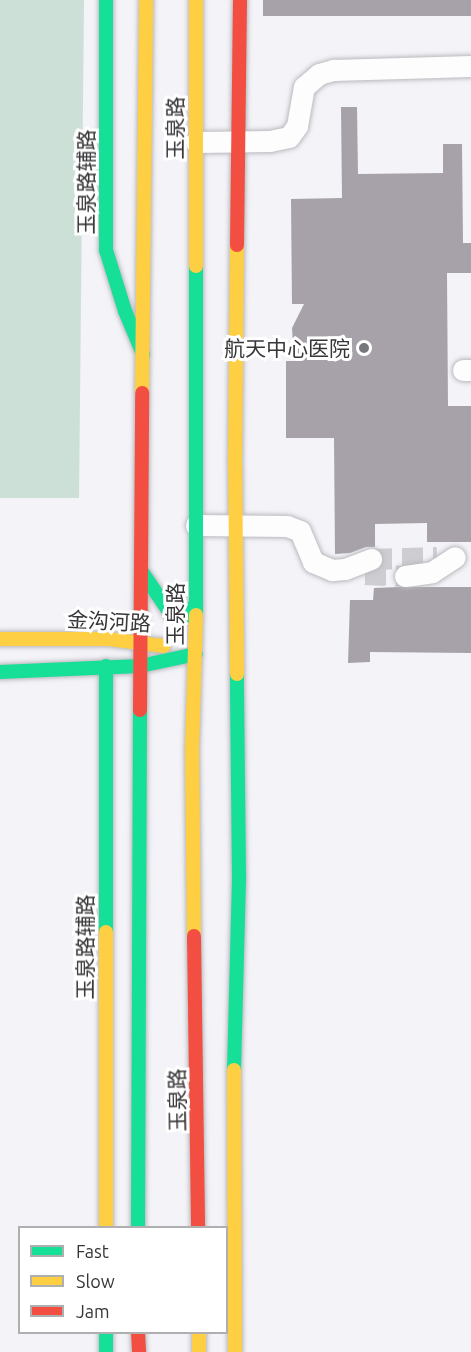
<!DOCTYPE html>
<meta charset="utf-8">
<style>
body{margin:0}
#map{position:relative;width:471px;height:1352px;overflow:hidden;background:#f3f3f8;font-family:Ubuntu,"Noto Sans SC",sans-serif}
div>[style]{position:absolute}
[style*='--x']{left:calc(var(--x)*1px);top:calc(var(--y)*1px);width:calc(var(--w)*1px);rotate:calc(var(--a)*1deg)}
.green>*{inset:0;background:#cce0d8}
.building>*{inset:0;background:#a7a2aa}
.street-tunnel>*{height:21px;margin-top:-10.5px;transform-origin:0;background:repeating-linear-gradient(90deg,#cdcdd2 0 21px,transparent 0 31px)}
.roads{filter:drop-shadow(0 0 2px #bababe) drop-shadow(0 0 2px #bababe)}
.street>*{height:21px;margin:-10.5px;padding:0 10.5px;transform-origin:10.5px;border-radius:10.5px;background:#fdfdfe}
.fast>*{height:14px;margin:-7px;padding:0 7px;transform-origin:7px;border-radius:7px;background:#16e098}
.slow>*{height:14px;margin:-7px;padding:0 7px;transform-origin:7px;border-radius:7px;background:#ffcf43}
.jam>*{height:14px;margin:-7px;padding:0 7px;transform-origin:7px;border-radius:7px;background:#f24e42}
.dots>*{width:16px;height:16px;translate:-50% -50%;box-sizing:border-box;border:3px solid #fff;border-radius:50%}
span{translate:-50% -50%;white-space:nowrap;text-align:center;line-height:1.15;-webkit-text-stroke:6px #fff;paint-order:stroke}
.street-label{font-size:21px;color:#363639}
.poi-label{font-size:21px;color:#363639}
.right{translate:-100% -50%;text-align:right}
.legend{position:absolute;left:18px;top:1226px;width:210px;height:108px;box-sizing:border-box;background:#fff;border:2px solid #afafb0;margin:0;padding:8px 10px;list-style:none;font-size:18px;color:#363639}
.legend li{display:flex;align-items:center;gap:12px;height:30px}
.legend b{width:30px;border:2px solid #afafb0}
</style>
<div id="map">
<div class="green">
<div style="clip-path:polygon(0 0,84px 0,79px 498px,0 498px)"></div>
</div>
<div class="building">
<div style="clip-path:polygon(263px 0,471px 0,471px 16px,263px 16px)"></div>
<div style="clip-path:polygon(341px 107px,357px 107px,358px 174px,443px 173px,443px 144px,462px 144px,463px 243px,471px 243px,471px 273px,447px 273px,448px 406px,471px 406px,471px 542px,427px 542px,427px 523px,375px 524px,375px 547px,366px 547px,350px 553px,335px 554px,334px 438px,286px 438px,286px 361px,294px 361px,292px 328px,304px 304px,292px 304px,291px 199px,342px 198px)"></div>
<div style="clip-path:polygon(399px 587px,471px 587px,471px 653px,370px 652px,370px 662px,348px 663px,350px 600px,373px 600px,374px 588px)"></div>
</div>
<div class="street-tunnel">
<div style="--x:371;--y:559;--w:66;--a:-1.7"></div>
<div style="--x:365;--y:574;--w:40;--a:2.9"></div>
</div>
<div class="roads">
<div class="street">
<div style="--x:196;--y:142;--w:74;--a:-0.8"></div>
<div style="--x:270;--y:141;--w:19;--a:-12"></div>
<div style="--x:289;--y:137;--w:14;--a:-54"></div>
<div style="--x:297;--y:126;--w:40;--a:-80"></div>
<div style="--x:304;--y:87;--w:20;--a:-41"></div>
<div style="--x:319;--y:74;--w:15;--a:-16"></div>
<div style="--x:333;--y:70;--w:138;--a:-1.7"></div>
<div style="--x:463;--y:370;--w:8;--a:0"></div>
<div style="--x:196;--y:525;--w:91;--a:0.6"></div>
<div style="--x:287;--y:526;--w:14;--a:21"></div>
<div style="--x:300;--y:531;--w:34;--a:67"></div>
<div style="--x:313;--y:562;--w:21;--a:23"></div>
<div style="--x:332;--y:570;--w:13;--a:-4"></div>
<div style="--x:345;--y:569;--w:28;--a:-21"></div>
<div style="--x:405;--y:576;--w:27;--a:-8"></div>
<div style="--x:432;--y:572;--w:27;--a:-33"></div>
</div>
<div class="fast">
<div style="--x:106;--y:0;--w:250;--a:90"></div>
<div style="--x:106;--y:250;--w:64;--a:72.7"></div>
<div style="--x:125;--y:311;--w:47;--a:67.3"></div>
<div style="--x:196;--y:266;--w:349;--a:90"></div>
<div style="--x:142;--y:572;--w:50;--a:55.7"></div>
<div style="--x:170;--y:613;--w:16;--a:11"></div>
<div style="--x:186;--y:616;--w:16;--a:-50"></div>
<div style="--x:106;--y:666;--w:266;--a:90"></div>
<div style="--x:0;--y:672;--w:140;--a:-2.5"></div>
<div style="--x:140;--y:666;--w:57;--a:-12.1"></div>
<div style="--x:234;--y:1070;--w:192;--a:-88.5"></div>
<div style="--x:239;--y:878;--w:204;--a:-90.6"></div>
<div style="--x:138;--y:1228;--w:518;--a:-89.78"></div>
<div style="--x:106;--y:1332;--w:20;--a:90"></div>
</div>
<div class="slow">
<div style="--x:196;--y:0;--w:266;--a:90"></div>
<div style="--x:142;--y:393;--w:393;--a:-89.4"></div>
<div style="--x:0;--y:639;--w:109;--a:0"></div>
<div style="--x:109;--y:639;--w:55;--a:7.3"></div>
<div style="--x:237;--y:674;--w:209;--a:-90.5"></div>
<div style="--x:235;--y:465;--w:220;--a:-89.5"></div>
<div style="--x:106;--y:932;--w:296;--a:90"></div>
<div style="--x:194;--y:936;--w:186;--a:-90.6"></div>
<div style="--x:192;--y:750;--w:135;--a:-88.3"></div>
<div style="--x:234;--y:1070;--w:282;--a:89.8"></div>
<div style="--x:199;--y:1332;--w:20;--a:90"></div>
</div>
<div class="jam">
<div style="--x:237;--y:245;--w:245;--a:-89.3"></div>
<div style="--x:140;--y:710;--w:317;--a:-89.6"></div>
<div style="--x:194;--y:936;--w:292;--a:89.2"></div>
<div style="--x:138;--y:1332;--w:20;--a:87"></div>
</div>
</div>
<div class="dots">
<div style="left:364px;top:348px;background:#78787c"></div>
</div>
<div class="street-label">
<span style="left:175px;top:128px;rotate:-90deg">玉泉路</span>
<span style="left:86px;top:182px;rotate:-90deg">玉泉路辅路</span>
<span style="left:175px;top:614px;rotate:-90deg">玉泉路</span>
<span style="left:109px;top:621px;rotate:3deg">金沟河路</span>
<span style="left:85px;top:947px;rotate:-90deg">玉泉路辅路</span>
<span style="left:177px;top:1100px;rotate:-91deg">玉泉路</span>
</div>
<div class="poi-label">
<span class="right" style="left:350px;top:348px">航天中心医院</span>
</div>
<ul class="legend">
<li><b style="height:8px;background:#16e098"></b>Fast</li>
<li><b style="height:8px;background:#ffcf43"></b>Slow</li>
<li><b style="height:8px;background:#f24e42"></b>Jam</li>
</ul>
</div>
